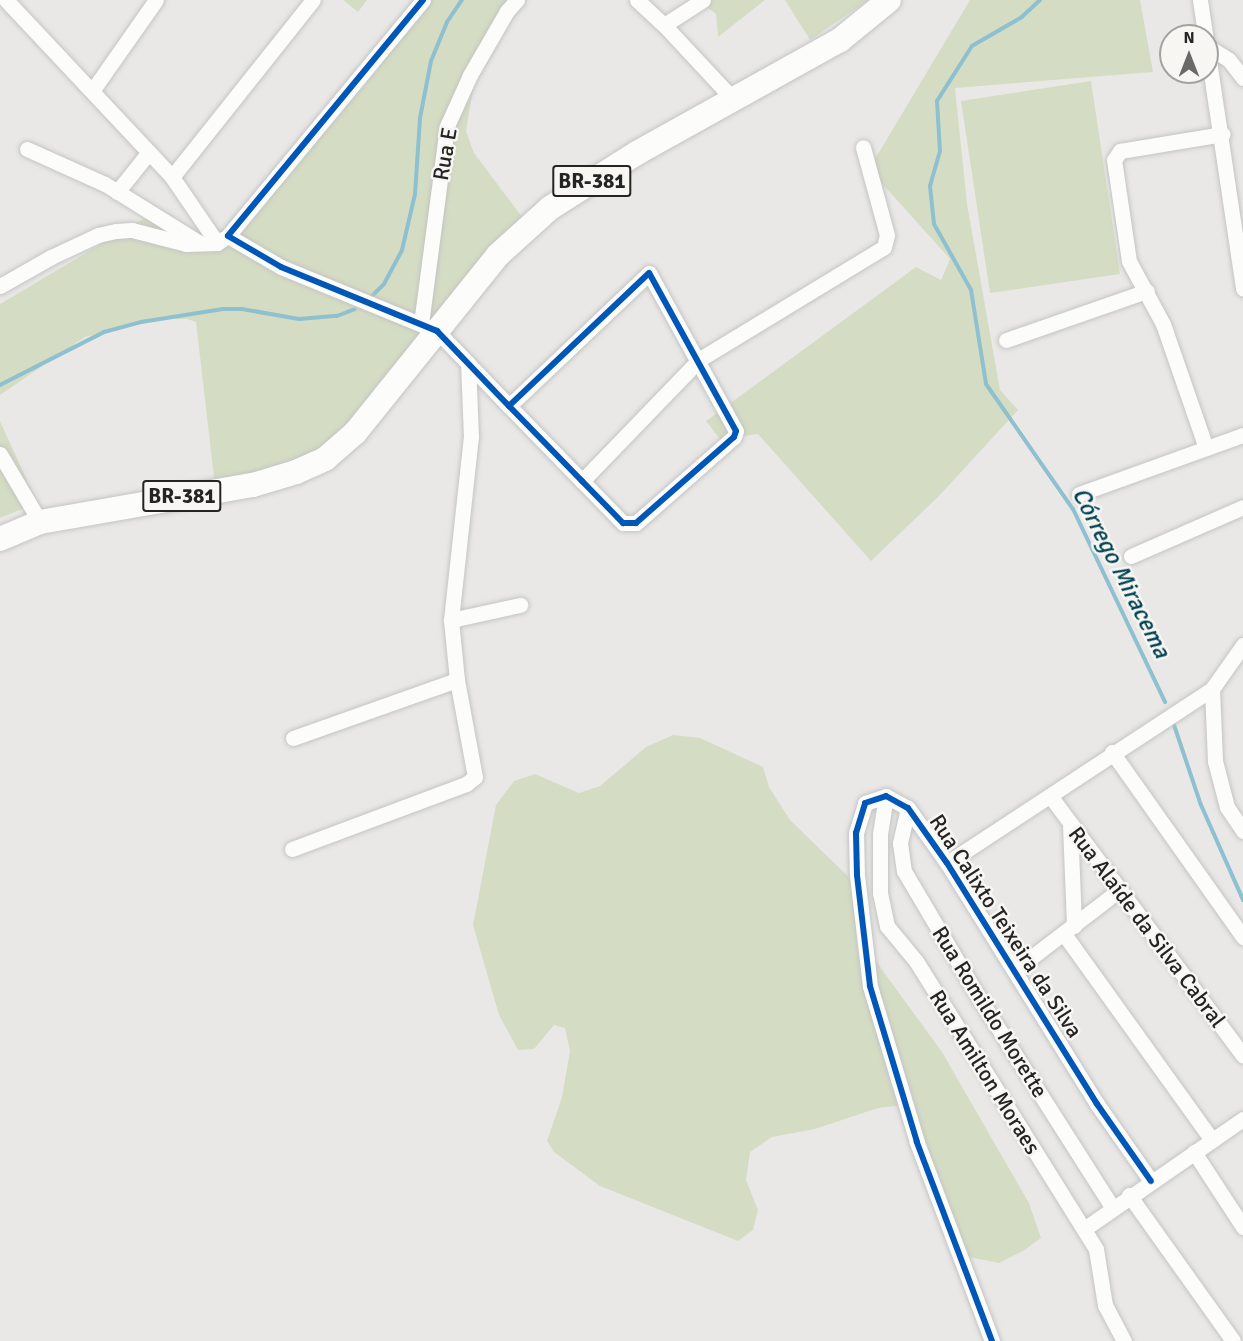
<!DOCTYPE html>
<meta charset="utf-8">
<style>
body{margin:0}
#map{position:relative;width:1243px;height:1341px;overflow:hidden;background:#e9e8e7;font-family:Signika,sans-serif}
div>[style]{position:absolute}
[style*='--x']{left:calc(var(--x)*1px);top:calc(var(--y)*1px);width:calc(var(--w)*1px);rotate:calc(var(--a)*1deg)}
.green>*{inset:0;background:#d4ddc3}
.stream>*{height:4px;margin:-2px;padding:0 2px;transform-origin:2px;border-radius:2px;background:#8ec0cf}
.roads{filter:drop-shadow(0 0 2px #c5c4c3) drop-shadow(0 0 2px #c5c4c3)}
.minor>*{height:15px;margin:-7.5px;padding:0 7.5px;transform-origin:7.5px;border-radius:7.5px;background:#fcfcfb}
.primary>*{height:24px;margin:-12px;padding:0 12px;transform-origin:12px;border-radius:12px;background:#fcfcfb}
.cycleway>*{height:6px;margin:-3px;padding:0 3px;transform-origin:3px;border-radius:3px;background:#0057b8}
span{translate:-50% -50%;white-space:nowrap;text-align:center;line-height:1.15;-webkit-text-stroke:5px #f7f6f3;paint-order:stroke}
.shield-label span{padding:2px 4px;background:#f7f6f3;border:2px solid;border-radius:4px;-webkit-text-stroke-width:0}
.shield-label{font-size:21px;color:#252423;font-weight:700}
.street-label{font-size:22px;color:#252423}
.water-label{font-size:24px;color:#004252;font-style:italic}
.north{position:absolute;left:1159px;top:24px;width:60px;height:60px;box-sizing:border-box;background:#f7f6f3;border:2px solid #a3a2a0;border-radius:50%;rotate:0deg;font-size:16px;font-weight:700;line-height:24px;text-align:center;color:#252423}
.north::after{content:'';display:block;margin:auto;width:21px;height:27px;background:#6a6968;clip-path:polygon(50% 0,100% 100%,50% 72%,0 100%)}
</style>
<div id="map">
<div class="green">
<div style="clip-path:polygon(343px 0,367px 0,358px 12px)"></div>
<div style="clip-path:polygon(430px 0,515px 0,475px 77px,466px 131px,474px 153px,525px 221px,375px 403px,312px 462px,215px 486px,196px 322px,187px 319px,158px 319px,85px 337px,0 395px,0 304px,155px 212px,228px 246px,378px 69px,388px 48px)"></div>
<div style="clip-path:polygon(698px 0,765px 0,718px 37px,716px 14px)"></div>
<div style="clip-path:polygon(785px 0,868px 0,810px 40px)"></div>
<div style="clip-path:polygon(970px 0,1140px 0,1153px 72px,955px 88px,967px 204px,1000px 390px,1018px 410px,939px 496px,871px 561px,758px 434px,720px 439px,706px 421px,916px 267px,941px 280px,950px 259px,869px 169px)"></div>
<div style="clip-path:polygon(1091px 81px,1120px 274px,990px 293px,961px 101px)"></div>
<div style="clip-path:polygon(0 421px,37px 503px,0 518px)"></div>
<div style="clip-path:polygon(673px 735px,700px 738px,763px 767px,769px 787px,790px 820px,856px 884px,857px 911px,875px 960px,942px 1052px,1029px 1203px,1041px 1238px,1023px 1251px,999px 1263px,969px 1257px,950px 1231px,904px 1105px,878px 1108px,815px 1129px,772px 1137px,750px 1152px,746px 1180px,758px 1210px,753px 1230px,738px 1241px,600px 1186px,554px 1152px,547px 1141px,562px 1097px,570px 1051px,565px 1028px,554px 1025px,534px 1049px,518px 1050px,499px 1015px,473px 925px,496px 805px,514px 781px,535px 774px,579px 793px,600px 786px,646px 747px)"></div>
</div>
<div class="stream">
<div style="--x:1040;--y:0;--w:25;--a:137"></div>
<div style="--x:1022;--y:17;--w:58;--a:149.9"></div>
<div style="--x:972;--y:46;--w:65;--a:122.5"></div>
<div style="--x:937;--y:101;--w:50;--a:86.6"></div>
<div style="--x:940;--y:151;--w:36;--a:106"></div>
<div style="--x:930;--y:186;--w:38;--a:84"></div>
<div style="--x:934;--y:224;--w:76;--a:60.7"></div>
<div style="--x:971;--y:290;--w:95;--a:80.9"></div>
<div style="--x:986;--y:384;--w:152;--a:55.2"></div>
<div style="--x:1073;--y:509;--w:214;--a:64.5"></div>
<div style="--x:370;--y:298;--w:20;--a:-45"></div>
<div style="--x:384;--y:284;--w:38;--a:-62"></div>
<div style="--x:402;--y:250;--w:57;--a:-76.9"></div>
<div style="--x:415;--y:194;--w:76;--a:-86.2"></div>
<div style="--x:420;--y:118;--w:58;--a:-79.1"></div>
<div style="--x:431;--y:61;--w:42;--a:-67.7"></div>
<div style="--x:447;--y:22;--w:27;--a:-56"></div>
<div style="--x:0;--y:385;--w:117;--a:-27"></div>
<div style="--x:104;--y:332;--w:38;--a:-15"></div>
<div style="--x:141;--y:322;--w:83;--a:-9"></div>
<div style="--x:223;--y:309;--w:19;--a:0"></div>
<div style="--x:242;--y:309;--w:58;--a:10"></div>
<div style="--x:299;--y:319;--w:38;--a:-5"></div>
<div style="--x:337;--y:316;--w:19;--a:-21"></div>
<div style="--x:1174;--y:725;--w:84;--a:71.4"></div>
<div style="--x:1201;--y:805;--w:104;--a:66.1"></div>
</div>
<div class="roads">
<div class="minor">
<div style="--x:6;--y:0;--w:243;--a:46.8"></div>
<div style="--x:172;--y:177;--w:80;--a:55.7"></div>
<div style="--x:423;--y:0;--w:306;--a:129.6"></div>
<div style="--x:228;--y:236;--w:61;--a:30.3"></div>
<div style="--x:281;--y:267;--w:169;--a:22.3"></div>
<div style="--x:437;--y:331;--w:104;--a:46.2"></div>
<div style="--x:509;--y:406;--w:105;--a:45.8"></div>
<div style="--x:582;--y:481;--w:59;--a:45.7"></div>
<div style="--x:623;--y:523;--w:13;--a:0"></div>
<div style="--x:636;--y:523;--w:130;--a:-41.3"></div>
<div style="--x:734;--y:437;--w:6;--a:-72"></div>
<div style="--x:736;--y:431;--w:180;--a:-118.8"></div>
<div style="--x:649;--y:273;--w:193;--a:136.5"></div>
<div style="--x:637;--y:0;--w:37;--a:43"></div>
<div style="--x:703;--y:0;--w:46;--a:147.3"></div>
<div style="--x:664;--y:25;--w:101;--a:47"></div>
<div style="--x:1200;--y:0;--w:292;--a:81.5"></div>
<div style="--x:1210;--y:48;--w:22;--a:32"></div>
<div style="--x:1229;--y:60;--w:23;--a:52"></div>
<div style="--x:92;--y:91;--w:111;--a:-54.9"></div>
<div style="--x:27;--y:149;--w:85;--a:24.2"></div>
<div style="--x:105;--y:184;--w:110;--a:31.9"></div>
<div style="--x:172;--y:177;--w:226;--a:-51.5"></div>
<div style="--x:117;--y:192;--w:51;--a:-51.3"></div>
<div style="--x:0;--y:286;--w:59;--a:-29.6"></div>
<div style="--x:51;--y:257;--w:52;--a:-25.1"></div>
<div style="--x:98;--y:235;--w:18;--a:-13"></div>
<div style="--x:116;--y:231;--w:16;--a:-4"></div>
<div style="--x:132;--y:230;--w:56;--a:14.5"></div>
<div style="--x:186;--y:244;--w:31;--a:-2"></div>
<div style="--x:217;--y:243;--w:7;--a:-34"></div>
<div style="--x:421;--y:324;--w:200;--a:-82.5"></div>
<div style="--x:447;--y:126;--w:56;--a:-65.7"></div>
<div style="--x:470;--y:75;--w:74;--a:-60"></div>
<div style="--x:507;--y:11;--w:15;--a:-48"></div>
<div style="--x:1006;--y:340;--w:149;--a:-19.2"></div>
<div style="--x:1206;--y:448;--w:131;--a:-109.1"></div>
<div style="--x:1163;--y:324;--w:72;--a:-118.4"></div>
<div style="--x:1129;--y:261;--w:102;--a:-98.4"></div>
<div style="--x:1114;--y:160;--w:11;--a:-56"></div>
<div style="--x:1120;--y:151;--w:104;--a:-9.4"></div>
<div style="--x:0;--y:454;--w:79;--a:59.5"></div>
<div style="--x:582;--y:481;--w:170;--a:-46"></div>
<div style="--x:700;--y:359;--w:215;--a:-31.3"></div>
<div style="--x:884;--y:247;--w:12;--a:-76"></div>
<div style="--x:887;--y:235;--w:91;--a:-105.3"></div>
<div style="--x:1079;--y:494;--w:174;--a:-19.8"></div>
<div style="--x:1131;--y:556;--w:122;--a:-23.6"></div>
<div style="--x:451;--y:620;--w:71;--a:-12.3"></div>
<div style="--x:1243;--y:645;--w:54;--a:125.2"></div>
<div style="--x:1212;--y:689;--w:72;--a:87.6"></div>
<div style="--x:1215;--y:761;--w:48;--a:75.4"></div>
<div style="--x:1227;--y:807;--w:29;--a:56"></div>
<div style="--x:293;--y:738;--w:174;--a:-19.5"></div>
<div style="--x:1112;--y:752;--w:227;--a:54.7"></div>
<div style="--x:886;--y:796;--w:38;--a:99"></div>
<div style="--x:880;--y:834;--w:59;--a:90"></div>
<div style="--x:880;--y:893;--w:34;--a:78"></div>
<div style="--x:887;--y:926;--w:45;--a:50.4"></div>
<div style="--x:916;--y:961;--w:340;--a:58"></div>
<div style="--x:1096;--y:1249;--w:57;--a:80.9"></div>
<div style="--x:1105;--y:1305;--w:41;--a:62.2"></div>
<div style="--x:1051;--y:797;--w:322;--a:53.4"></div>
<div style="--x:908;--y:808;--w:36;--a:103"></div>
<div style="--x:900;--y:843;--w:28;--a:82"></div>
<div style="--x:904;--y:871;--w:147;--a:59.4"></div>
<div style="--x:979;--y:998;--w:248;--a:57.5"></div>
<div style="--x:1070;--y:825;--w:101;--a:87.7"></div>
<div style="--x:292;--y:849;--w:186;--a:-20.5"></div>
<div style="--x:466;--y:784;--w:11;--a:-38"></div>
<div style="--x:475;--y:777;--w:99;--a:-100.5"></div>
<div style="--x:457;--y:680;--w:60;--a:-95.7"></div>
<div style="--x:451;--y:620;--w:184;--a:-83.8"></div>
<div style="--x:471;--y:437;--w:74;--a:-92.3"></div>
<div style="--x:947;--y:863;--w:317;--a:-33.3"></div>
<div style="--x:1064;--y:934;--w:254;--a:54.3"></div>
<div style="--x:1015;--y:970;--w:130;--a:-37.5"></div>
<div style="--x:1194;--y:1152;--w:90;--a:56.8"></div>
<div style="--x:1129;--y:1195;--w:179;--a:54.5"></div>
<div style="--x:1084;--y:1229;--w:193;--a:-34.7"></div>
<div style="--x:992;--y:1341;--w:213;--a:-110.7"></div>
<div style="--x:917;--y:1142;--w:163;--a:-106.8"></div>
<div style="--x:870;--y:986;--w:112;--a:-96.7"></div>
<div style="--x:857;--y:875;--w:42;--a:-91.4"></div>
<div style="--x:856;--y:833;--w:31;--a:-73"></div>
<div style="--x:865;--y:803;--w:22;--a:-18"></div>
<div style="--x:886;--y:796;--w:25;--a:29"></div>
<div style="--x:908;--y:808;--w:67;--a:54.7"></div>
<div style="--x:947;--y:863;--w:284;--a:58.1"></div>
<div style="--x:1097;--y:1104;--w:94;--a:55"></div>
</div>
<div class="primary">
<div style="--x:0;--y:539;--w:43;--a:-23"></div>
<div style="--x:40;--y:522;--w:216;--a:-9.9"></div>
<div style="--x:253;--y:485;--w:45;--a:-16.8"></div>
<div style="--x:296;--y:472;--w:32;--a:-24"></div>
<div style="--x:325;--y:459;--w:40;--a:-41"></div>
<div style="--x:355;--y:433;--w:228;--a:-51.2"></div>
<div style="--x:498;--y:255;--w:70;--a:-42.1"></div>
<div style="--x:550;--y:208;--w:103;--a:-32.3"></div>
<div style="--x:637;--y:153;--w:232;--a:-29.1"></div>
<div style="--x:840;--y:40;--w:63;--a:-39.2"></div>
</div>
</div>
<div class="cycleway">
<div style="--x:423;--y:0;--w:306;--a:129.6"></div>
<div style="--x:228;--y:236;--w:61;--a:30.3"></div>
<div style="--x:281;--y:267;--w:169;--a:22.3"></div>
<div style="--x:437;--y:331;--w:104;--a:46.2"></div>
<div style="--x:509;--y:406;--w:105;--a:45.8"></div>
<div style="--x:582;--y:481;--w:59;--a:45.7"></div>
<div style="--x:623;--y:523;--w:13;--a:0"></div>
<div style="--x:636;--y:523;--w:130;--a:-41.3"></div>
<div style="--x:734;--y:437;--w:6;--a:-72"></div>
<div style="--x:736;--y:431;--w:180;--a:-118.8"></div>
<div style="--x:649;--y:273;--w:193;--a:136.5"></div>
<div style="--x:992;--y:1341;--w:213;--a:-110.7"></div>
<div style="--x:917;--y:1142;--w:163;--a:-106.8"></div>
<div style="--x:870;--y:986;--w:112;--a:-96.7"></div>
<div style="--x:857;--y:875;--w:42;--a:-91.4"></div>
<div style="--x:856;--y:833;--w:31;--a:-73"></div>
<div style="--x:865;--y:803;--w:22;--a:-18"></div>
<div style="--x:886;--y:796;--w:25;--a:29"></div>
<div style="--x:908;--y:808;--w:67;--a:54.7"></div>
<div style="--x:947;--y:863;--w:284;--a:58.1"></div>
<div style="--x:1097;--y:1104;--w:94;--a:55"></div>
</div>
<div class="shield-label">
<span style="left:592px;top:181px">BR-381</span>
<span style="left:182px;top:496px">BR-381</span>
</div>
<div class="street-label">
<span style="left:445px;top:154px;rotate:-80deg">Rua E</span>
<span style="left:1006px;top:926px;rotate:57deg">Rua Calixto Teixeira da Silva</span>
<span style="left:1147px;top:927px;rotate:53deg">Rua Alaíde da Silva Cabral</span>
<span style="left:990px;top:1012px;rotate:58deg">Rua Romildo Morette</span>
<span style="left:985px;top:1072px;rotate:58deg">Rua Amilton Moraes</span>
</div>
<div class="water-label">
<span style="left:1121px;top:573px;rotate:63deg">Córrego Miracema</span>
</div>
<div class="north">N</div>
</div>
